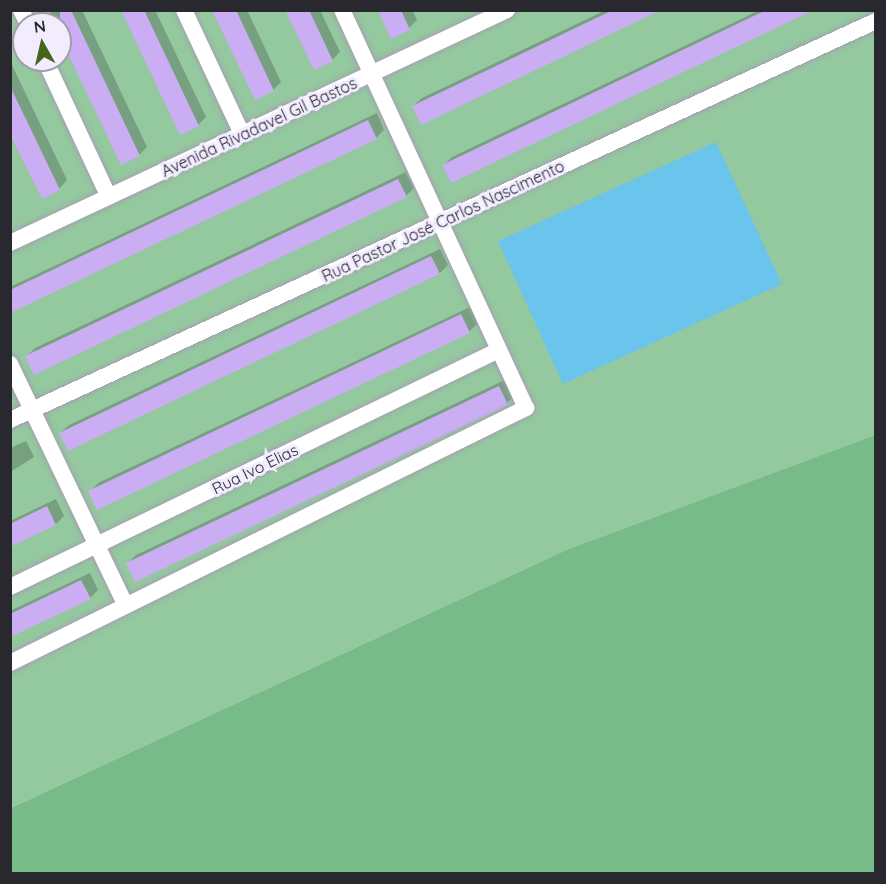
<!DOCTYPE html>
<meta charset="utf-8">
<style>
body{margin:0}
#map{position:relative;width:886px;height:884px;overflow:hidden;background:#e4dff1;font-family:Quicksand,sans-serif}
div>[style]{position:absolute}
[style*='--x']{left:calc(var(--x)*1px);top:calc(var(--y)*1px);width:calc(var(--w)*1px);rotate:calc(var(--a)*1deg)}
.green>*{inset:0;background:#94c89f}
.forest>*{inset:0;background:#7b8}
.water>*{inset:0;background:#6bc4eb}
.shadow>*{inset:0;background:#0003}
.building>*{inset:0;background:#cbadf3}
.roads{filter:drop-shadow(0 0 2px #a49fb0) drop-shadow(0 0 2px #a49fb0)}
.street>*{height:16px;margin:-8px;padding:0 8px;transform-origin:8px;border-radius:8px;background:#fff}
span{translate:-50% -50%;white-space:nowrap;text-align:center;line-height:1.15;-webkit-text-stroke:6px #f1ecfe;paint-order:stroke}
.street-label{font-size:16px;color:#2a282f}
.frame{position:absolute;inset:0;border:12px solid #2a282f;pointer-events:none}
.north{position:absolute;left:12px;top:12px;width:60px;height:60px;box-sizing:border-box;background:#f1ecfe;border:2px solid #a19eab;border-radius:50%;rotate:352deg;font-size:16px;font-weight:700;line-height:24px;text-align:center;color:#2a282f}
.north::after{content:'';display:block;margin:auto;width:21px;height:27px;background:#43651c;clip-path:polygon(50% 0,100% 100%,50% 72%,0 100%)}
</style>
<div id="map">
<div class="green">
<div style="clip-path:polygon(evenodd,10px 11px,875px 11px,875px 435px,566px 550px,11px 808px,10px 11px,24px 24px,60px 24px,60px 60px,24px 60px,24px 24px)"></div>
</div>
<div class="forest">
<div style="clip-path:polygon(875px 435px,875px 873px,11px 873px,11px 808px,566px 550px)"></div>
</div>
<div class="water">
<div style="clip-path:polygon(716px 142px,782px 284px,563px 384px,498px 241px)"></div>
</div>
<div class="shadow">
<div style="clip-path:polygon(49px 10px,82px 10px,147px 147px,139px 155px)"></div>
<div style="clip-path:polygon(122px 10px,155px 10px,206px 117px,198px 125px)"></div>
<div style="clip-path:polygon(214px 10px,247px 10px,281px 82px,273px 90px)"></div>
<div style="clip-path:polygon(287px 10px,320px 10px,340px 52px,332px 60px)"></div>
<div style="clip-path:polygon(379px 10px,412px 10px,417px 20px,409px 28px)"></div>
<div style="clip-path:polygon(606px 10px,658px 10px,413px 106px,422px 98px)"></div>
<div style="clip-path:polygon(760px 10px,811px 10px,444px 165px,452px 157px)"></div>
<div style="clip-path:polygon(10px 61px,67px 180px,59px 189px,10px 130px)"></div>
<div style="clip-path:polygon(377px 113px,384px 130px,376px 138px,10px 311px,10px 287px)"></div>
<div style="clip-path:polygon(406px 172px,414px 188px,406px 196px,27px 356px,35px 348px)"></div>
<div style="clip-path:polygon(440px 249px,448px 265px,440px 273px,60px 433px,69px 425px)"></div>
<div style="clip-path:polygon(470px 307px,478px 323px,469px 332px,98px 508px,90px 492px,98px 483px)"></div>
<div style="clip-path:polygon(507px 379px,515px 395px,507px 403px,128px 563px,136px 555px)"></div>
<div style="clip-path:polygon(26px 441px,34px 457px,10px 472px,10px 448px)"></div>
<div style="clip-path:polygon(56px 499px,64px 516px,56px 524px,10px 545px,10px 521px)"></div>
<div style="clip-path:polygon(90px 573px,98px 590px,90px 598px,10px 636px,10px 611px)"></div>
</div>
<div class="building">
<div style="clip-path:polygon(60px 10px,71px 10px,140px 156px,121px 165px,60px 37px)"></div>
<div style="clip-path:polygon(121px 10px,144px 10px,199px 126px,180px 135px)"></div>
<div style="clip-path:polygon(212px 10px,236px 10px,274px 91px,255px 100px)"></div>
<div style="clip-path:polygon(285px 10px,309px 10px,333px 61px,314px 70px)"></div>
<div style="clip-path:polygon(378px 10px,401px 10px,410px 30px,391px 39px)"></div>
<div style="clip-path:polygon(613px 10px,661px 10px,421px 125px,412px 106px)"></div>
<div style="clip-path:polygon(766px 10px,814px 10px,451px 183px,442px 165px)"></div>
<div style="clip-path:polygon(10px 86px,60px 190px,42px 199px,10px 134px)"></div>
<div style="clip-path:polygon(368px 120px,377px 139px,10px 313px,10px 290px)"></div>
<div style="clip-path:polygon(398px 179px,407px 197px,34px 375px,25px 356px)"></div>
<div style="clip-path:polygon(431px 256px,440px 274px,68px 451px,59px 433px)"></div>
<div style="clip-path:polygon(461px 314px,470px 333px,97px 510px,88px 491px)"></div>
<div style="clip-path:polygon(499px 386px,508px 405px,135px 582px,126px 563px)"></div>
<div style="clip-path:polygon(47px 506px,56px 525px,10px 547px,10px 524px)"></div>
<div style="clip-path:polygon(81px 580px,91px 599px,10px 637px,10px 614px)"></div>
</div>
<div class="roads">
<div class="street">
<div style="--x:21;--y:10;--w:16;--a:63"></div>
<div style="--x:184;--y:10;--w:137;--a:64.9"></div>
<div style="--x:45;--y:60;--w:151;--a:65"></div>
<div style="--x:10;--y:243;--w:549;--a:-25.12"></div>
<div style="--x:10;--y:364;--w:268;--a:64.4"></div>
<div style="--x:10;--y:420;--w:953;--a:-24.74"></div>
<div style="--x:10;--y:587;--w:543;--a:-25.86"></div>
<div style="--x:10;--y:663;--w:576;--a:-26.3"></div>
<div style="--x:526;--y:408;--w:438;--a:-114.8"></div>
</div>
</div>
<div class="street-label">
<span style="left:259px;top:127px;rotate:-25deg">Avenida Rivadavel Gil Bastos</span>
<span style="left:443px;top:221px;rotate:-25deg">Rua Pastor José Carlos Nascimento</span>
<span style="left:255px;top:469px;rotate:-26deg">Rua Ivo Elias</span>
</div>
<div class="frame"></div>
<div class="north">N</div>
</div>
